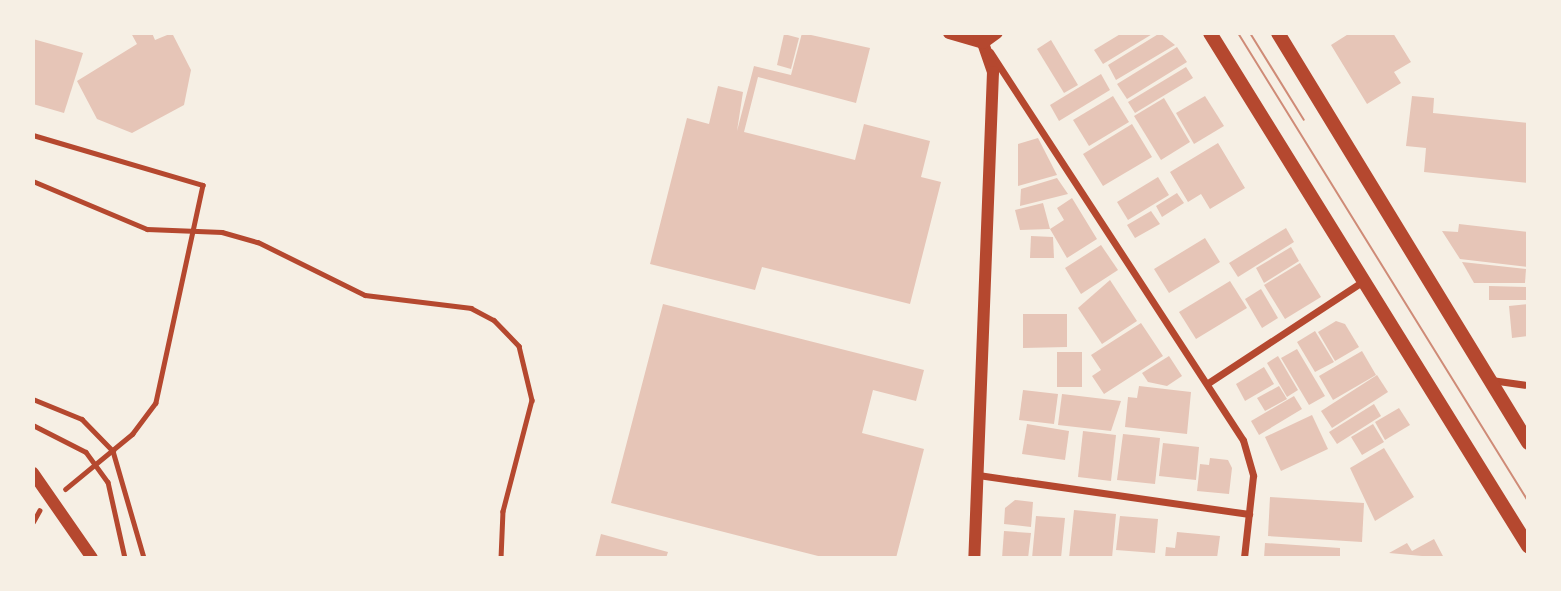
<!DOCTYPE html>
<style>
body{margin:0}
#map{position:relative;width:1561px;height:591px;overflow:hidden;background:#f6efe4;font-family:Quicksand,sans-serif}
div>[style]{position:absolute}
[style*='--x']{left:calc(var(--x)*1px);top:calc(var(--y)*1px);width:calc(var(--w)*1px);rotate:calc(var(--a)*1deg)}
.building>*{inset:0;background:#e6c5b7}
.path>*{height:4.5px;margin:-2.25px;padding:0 2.25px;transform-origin:2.25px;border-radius:2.25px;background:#b5482f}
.minor>*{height:7px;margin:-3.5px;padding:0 3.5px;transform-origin:3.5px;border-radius:3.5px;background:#b5482f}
.tertiary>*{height:12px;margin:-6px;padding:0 6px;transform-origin:6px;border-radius:6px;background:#b5482f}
.secondary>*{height:14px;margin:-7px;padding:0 7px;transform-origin:7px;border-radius:7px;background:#b5482f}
.tram>*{height:2px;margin:-1px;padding:0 1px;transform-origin:1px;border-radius:1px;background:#cf8b77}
span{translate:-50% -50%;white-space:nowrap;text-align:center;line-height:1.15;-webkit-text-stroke:5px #f6efe4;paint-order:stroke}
.frame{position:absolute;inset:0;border:35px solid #f6efe4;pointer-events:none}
</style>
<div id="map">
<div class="building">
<div style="clip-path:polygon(131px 33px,152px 33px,155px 40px,172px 33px,191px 70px,184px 105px,132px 133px,97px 119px,77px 81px,137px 44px)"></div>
<div style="clip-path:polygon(802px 33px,870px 48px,856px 103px,758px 77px,744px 132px,855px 160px,864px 124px,930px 141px,921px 177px,941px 182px,910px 304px,762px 267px,755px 290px,650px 264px,687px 118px,709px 124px,718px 86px,743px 92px,737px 131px,754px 66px,791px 75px)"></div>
<div style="clip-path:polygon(1122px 33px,1154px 33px,1103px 64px,1094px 50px)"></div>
<div style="clip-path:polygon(1160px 33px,1175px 45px,1116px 80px,1108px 65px)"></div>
<div style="clip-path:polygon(1350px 33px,1393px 33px,1411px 62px,1394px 72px,1401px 83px,1367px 104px,1331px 45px)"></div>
<div style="clip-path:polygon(784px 34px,799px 38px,791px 69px,777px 65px)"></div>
<div style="clip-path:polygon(33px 39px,83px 53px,64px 113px,33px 104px)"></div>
<div style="clip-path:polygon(1051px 40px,1078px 85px,1064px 93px,1037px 49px)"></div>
<div style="clip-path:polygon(1177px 47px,1187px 62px,1127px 99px,1117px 84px)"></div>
<div style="clip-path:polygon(1186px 67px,1193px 78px,1135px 113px,1128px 102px)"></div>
<div style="clip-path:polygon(1101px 74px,1110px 90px,1059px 121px,1050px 105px)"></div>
<div style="clip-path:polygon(1113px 96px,1129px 122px,1089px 146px,1073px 120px)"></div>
<div style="clip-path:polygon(1205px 96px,1224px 126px,1194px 144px,1176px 113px)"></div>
<div style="clip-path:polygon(1412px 96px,1434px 98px,1433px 113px,1528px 123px,1528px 183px,1424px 172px,1426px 148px,1406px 146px)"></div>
<div style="clip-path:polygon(1164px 98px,1190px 142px,1161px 160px,1134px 116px)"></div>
<div style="clip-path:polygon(1132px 124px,1152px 157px,1103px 186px,1083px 154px)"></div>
<div style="clip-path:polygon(1038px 138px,1057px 175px,1018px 186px,1018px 144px)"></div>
<div style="clip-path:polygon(1218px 143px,1245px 188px,1210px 209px,1201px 194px,1188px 202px,1170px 172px)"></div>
<div style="clip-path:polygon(1158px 177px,1169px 195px,1128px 220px,1117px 202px)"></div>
<div style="clip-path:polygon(1057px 178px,1068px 194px,1020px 206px,1021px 189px)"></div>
<div style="clip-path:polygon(1177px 193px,1184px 203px,1162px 217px,1156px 206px)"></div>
<div style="clip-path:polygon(1072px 198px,1097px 239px,1067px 258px,1050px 229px,1064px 220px,1057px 208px)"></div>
<div style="clip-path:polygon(1043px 203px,1050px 229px,1020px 230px,1015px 210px)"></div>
<div style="clip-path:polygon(1151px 211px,1160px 224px,1135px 238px,1127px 225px)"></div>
<div style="clip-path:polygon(1459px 224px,1528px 232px,1528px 267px,1460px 259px,1442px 231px,1458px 232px)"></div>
<div style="clip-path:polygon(1286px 228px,1294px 242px,1238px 277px,1229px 263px)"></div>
<div style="clip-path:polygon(1031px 236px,1053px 237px,1054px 258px,1030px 258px)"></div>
<div style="clip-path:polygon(1205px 238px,1220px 262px,1169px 293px,1154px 269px)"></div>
<div style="clip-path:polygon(1101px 245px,1118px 270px,1081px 294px,1065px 268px)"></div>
<div style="clip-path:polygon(1291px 247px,1299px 261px,1264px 283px,1256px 268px)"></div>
<div style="clip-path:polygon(1462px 262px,1526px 269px,1525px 283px,1474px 283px)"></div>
<div style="clip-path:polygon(1300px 263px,1321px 297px,1285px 319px,1264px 285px)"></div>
<div style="clip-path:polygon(1110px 280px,1137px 321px,1102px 344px,1078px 308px)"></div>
<div style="clip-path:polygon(1230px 281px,1247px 308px,1196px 339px,1179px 312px)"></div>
<div style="clip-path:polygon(1489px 286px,1528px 287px,1528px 300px,1489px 300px)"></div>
<div style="clip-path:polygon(1261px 289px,1278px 318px,1262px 328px,1245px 299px)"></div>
<div style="clip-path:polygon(663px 304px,924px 370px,916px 401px,873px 390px,862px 433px,924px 449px,896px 558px,826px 558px,611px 503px)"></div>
<div style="clip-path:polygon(1528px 304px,1528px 336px,1512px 338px,1509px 306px)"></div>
<div style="clip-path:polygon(1023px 314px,1067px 314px,1067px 347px,1023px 348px)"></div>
<div style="clip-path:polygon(1336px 321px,1345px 324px,1359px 347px,1335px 361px,1318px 332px)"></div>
<div style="clip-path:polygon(1141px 323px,1163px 356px,1104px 394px,1092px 376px,1101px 370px,1091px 355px)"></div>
<div style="clip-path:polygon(1315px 331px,1334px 362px,1315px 372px,1297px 342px)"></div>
<div style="clip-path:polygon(1297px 349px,1325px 396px,1309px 405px,1281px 358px)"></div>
<div style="clip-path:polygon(1362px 351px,1376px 375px,1333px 400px,1319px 376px)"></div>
<div style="clip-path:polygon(1057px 352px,1082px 352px,1082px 387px,1057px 387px)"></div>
<div style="clip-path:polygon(1169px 356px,1182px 376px,1167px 386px,1148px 382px,1142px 373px)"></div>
<div style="clip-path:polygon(1278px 356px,1298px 390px,1287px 397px,1267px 363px)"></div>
<div style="clip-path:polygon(1264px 367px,1274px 384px,1245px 401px,1236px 384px)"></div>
<div style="clip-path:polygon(1377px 375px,1388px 392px,1332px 428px,1321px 411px)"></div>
<div style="clip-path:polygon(1139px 386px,1191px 392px,1187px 434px,1125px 427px,1128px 397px,1137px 398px)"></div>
<div style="clip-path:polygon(1279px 386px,1287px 399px,1265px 411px,1257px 398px)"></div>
<div style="clip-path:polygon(1023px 390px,1058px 394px,1054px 424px,1019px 420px)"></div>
<div style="clip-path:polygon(1062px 394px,1121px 401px,1111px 431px,1058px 425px)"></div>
<div style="clip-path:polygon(1294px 396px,1302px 409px,1259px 435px,1251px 421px)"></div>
<div style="clip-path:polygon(1374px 404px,1381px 416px,1337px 444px,1329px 432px)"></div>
<div style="clip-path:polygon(1399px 408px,1410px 425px,1385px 440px,1375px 422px)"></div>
<div style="clip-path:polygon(1312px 415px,1328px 449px,1281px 471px,1265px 437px)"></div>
<div style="clip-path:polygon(1027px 424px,1069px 431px,1065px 460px,1022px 454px)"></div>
<div style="clip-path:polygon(1373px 424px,1384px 442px,1362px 455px,1351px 437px)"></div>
<div style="clip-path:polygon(1083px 431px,1116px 435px,1111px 481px,1078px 477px)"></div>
<div style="clip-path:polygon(1123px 434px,1160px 438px,1155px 484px,1117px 480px)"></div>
<div style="clip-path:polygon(1163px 443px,1199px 447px,1196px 480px,1159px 476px)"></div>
<div style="clip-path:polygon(1384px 448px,1414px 497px,1375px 521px,1350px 468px)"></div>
<div style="clip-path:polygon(1210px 458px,1228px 460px,1232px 468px,1229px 494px,1197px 491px,1200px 464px,1209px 465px)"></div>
<div style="clip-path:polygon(1270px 497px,1364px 503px,1362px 542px,1268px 536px)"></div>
<div style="clip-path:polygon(1015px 500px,1033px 502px,1031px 527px,1004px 524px,1005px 508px)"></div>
<div style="clip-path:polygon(1074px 510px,1116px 514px,1112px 558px,1069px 558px)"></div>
<div style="clip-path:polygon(1036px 516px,1065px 518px,1061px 558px,1032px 558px)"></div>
<div style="clip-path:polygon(1120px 516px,1158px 519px,1155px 553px,1116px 550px)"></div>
<div style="clip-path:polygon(1004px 531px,1031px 533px,1028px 558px,1002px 558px)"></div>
<div style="clip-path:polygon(1177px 532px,1220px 536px,1217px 558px,1165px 558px,1166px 547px,1175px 548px)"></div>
<div style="clip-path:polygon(601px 534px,668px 552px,666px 558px,595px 558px)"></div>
<div style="clip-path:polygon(1434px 539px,1444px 558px,1389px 553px,1407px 543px,1412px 551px)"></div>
<div style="clip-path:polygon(1265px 543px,1340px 548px,1340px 558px,1264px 558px)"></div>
</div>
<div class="path">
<div style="--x:33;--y:135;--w:177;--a:16.4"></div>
<div style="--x:203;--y:185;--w:223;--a:102.2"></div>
<div style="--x:156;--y:403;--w:39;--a:127"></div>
<div style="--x:133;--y:434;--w:87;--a:140.6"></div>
<div style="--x:33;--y:181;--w:124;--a:22.8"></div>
<div style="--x:147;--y:229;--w:75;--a:2.3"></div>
<div style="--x:222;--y:232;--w:37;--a:16"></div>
<div style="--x:258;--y:242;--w:119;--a:26.4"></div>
<div style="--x:365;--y:295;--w:107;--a:7"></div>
<div style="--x:471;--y:308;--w:26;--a:28"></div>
<div style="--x:494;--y:320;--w:36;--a:46"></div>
<div style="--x:519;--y:346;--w:56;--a:76.5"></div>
<div style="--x:532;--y:400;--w:115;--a:104.6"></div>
<div style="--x:503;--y:511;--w:47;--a:92.4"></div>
<div style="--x:33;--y:399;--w:53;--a:22.2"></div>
<div style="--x:82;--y:419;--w:45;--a:45.9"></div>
<div style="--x:113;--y:451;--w:111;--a:73.8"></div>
<div style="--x:33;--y:425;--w:59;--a:27"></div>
<div style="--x:86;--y:452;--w:37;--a:54"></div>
<div style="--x:108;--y:482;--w:78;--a:77.4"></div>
<div style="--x:33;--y:522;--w:13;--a:-61"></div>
</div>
<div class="minor">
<div style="--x:990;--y:52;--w:463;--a:56.9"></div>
<div style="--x:1243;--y:440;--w:37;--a:74"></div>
<div style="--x:1253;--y:476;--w:82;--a:96.3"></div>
<div style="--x:1491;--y:380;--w:37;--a:8"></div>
<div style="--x:1208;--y:383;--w:184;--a:-33.3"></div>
<div style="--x:978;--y:475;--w:274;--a:8.2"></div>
</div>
<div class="tertiary">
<div style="--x:949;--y:33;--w:35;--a:16"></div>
<div style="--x:983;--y:43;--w:31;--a:71"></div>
<div style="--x:993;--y:72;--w:486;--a:92.2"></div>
<div style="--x:979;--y:38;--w:6;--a:51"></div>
<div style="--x:983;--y:43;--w:17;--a:-36"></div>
<div style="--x:33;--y:473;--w:103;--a:55.2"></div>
</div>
<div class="secondary">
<div style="--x:1210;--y:33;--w:604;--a:58.21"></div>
<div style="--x:1278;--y:33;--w:480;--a:58.6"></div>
</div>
<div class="tram">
<div style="--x:1238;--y:33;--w:551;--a:58.22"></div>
<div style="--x:1250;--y:33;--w:102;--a:58.2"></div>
</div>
<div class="frame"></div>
</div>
